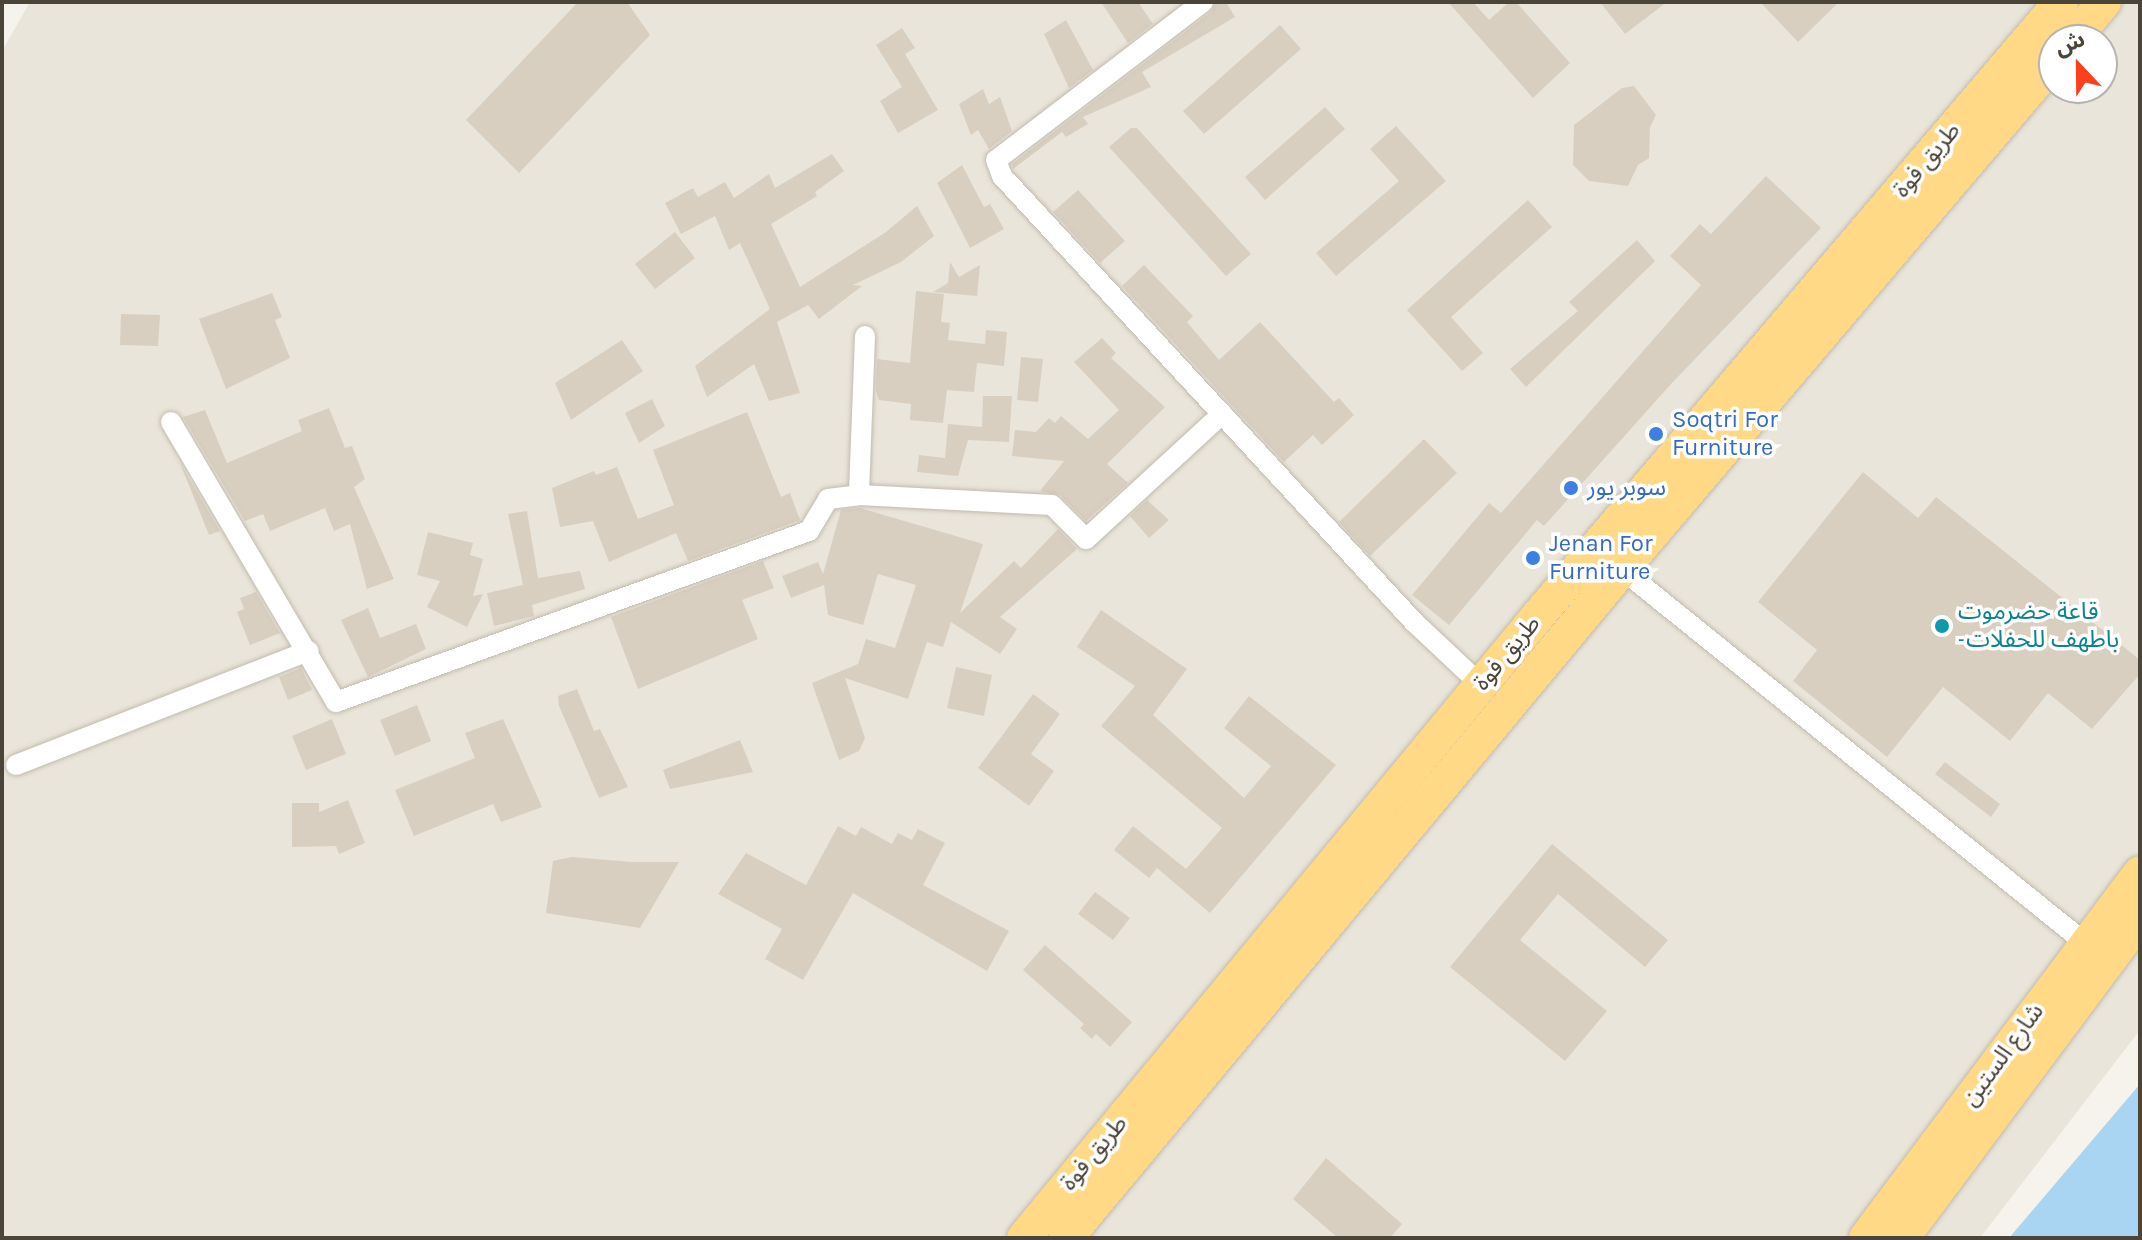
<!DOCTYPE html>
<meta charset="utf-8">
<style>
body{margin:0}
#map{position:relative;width:2142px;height:1240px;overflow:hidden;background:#f6f3ec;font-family:Karla,"Noto Sans Arabic",sans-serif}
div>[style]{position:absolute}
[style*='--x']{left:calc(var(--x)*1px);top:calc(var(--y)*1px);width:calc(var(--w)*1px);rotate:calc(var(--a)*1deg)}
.residential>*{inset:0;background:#eae5da}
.water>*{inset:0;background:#a9d4f2}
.building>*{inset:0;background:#d8cfc1}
.roads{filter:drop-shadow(0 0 2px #c2bbae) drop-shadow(0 0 2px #c2bbae)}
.minor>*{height:20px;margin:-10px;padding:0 10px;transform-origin:10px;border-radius:10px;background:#fff}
.trunk>*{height:34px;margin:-17px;padding:0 17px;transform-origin:17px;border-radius:17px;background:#ffd985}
.dots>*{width:22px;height:22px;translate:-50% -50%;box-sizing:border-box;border:4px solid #fff;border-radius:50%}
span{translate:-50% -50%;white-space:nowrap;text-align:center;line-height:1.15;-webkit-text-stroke:7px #fff;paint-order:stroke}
.street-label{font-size:24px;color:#4b4439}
.shop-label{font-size:24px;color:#366cbe}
.left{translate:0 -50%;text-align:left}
.culture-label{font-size:24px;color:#0d838f}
.frame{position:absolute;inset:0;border:4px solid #4b4439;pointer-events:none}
.north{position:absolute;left:2038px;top:24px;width:80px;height:80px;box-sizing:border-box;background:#fff;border:2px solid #b7b4b0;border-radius:50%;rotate:338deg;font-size:22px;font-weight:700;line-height:32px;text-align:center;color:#4b4439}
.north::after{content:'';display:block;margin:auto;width:28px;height:36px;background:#fc3f1d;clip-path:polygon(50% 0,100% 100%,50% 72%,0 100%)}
</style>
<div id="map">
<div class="residential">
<div style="clip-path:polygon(evenodd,30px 2px,2140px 2px,2140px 1030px,1980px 1238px,2px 1238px,2px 51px,30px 2px,2054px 40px,2102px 40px,2102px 88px,2054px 88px,2054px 40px)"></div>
</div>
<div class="water">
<div style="clip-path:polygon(2140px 1084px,2140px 1238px,2009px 1238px)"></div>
</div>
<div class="building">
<div style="clip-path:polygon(578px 2px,627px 2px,650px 35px,519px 173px,466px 120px)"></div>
<div style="clip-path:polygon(1101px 2px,1138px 2px,1153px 24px,1128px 43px)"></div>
<div style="clip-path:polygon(1216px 2px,1226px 2px,1235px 17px,1142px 72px,1151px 87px,1083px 117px,1088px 124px,1066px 137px,1062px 132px,1013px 169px,1012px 164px,1211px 12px)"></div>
<div style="clip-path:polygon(1448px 2px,1473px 2px,1489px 20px,1509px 2px,1516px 2px,1570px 63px,1533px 98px)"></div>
<div style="clip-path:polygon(1600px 2px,1667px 2px,1625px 34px)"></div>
<div style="clip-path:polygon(1760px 2px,1839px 2px,1798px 42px)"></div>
<div style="clip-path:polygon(1066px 20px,1093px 70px,1069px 88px,1044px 34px)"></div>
<div style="clip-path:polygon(1280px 25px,1301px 49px,1204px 134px,1183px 111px)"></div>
<div style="clip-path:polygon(902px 28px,915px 48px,905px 54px,938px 110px,898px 133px,880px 101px,902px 87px,876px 45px)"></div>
<div style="clip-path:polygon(1634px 86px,1656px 115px,1650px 127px,1649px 158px,1638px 165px,1628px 186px,1589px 181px,1573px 165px,1574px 125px,1622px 88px)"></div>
<div style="clip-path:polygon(983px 89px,989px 104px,1000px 97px,1012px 131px,989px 149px,978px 130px,971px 135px,959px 104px)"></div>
<div style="clip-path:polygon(1325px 107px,1345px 129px,1265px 200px,1245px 177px)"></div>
<div style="clip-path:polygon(1396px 126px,1446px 181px,1336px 276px,1316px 253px,1399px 181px,1370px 149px)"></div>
<div style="clip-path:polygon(1131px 128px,1137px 128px,1251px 254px,1226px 276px,1109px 147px)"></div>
<div style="clip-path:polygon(832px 154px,844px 171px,815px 192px,817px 196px,771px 224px,800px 287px,886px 232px,917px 206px,934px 236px,901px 262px,853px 285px,862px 286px,819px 319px,808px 305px,777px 322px,800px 393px,769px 401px,754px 364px,707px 397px,695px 366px,770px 309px,740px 243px,729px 250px,715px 216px,681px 234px,665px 203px,693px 188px,698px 197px,725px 182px,734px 198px,769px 174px,775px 188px)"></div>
<div style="clip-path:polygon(962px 165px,984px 207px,990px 204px,1004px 229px,970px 248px,937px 183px)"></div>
<div style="clip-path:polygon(1766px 176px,1821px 228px,1671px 384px,1544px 526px,1537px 520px,1449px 625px,1412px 595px,1489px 503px,1501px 513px,1701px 285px,1670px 256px,1700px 224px,1711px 234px)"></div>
<div style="clip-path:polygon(1078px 190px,1125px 241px,1100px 263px,1053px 212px)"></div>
<div style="clip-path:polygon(1528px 200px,1552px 227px,1451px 317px,1483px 353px,1462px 371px,1407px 310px)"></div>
<div style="clip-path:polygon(675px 232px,695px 258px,655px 289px,635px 264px)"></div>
<div style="clip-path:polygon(1637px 240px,1655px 261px,1526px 387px,1510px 369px,1578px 311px,1569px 302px)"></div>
<div style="clip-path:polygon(950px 262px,959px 277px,980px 265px,977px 296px,933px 292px,948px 283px)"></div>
<div style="clip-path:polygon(1144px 265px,1193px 316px,1187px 322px,1219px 360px,1260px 322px,1334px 402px,1339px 398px,1354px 415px,1322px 445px,1313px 435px,1284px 462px,1122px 286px)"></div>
<div style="clip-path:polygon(916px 291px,944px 294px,941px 322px,950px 323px,948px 340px,985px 344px,986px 330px,1007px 332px,1004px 366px,977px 363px,974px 392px,947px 390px,943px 423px,910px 420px,911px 404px,879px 400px,876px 391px,877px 359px,910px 363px)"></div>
<div style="clip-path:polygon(272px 293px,282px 317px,275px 320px,290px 358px,226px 389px,199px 319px)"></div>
<div style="clip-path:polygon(121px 314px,160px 315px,158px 346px,120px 345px)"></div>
<div style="clip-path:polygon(1102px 338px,1116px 353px,1111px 358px,1165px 407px,1107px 464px,1128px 483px,1086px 521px,1060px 495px,1040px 491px,1064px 461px,1012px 456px,1015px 430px,1036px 432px,1049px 418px,1055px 423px,1061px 416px,1088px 439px,1119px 410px,1074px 362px)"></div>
<div style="clip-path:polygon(622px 340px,643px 371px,571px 420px,555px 383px)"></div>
<div style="clip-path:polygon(1021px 357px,1043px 359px,1038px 402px,1017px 400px)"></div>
<div style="clip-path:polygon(983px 396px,1012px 396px,1009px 442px,968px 440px,958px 476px,917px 472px,919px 455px,945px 458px,948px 424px,982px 427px)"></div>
<div style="clip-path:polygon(652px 399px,665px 426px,639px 443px,625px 413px)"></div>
<div style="clip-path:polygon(329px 408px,345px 448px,352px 446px,365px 479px,354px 487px,394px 579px,367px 589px,350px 524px,334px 531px,325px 508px,270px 531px,263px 514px,245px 521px,183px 417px,205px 410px,227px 463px,302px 431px,298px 420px)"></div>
<div style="clip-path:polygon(747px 412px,781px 497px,790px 493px,800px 520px,688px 561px,676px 533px,609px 562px,593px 521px,560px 527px,552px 488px,594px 471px,596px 475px,617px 467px,638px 519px,674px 505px,653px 450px)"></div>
<div style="clip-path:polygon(1424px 439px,1457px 473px,1370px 556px,1339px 522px)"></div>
<div style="clip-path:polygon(180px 463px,220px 531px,209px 535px)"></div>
<div style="clip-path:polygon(1863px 472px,1918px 518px,1936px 497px,2140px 660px,2140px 674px,2092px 729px,2048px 693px,2010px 741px,1943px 687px,1887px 757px,1793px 681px,1817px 650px,1758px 602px)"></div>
<div style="clip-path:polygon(1147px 500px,1169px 520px,1149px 538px,1130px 516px)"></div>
<div style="clip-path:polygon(860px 508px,983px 544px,960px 613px,1014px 561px,1021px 568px,1058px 529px,1077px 549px,1000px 617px,1017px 629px,1000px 654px,951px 622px,943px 647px,927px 642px,908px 699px,845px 678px,865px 738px,859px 751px,839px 760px,812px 683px,858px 664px,866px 639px,895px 648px,916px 585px,878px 574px,863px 625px,828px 615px,824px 585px,791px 598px,782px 576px,818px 562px,823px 574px,841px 510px)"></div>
<div style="clip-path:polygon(527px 511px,538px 578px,580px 571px,585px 589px,532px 605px,534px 616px,494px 626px,487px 593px,523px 585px,508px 514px)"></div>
<div style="clip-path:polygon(428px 532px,473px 543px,470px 555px,483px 559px,473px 596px,483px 594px,467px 627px,427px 607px,440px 581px,417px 575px)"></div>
<div style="clip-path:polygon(763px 561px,774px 588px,742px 600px,758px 639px,638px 689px,611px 617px)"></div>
<div style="clip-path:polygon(256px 592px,280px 633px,250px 645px,237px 612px,244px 609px,240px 598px)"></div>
<div style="clip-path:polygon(368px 608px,380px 638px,416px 624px,426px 649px,368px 677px,341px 620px)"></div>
<div style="clip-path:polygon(1101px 610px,1187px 669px,1153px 715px,1244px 798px,1271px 766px,1224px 728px,1249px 696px,1336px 765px,1210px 913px,1157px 868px,1149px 878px,1114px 850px,1133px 826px,1186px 869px,1222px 828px,1101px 726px,1135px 686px,1077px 647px)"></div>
<div style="clip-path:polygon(956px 667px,992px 675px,984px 716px,947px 708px)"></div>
<div style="clip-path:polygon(301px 668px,312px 690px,288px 700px,279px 677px)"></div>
<div style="clip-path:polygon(577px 689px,594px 731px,600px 729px,628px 787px,599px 798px,559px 706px,558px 696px)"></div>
<div style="clip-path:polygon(1033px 694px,1060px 714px,1031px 754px,1054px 771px,1029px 806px,978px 768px)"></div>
<div style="clip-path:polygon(417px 705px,431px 741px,395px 756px,380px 720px)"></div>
<div style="clip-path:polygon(332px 719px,346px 754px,306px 770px,292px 736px)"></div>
<div style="clip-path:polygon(503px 719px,542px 807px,501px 822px,493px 804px,414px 836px,395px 790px,475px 758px,465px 733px)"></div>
<div style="clip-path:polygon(740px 740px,753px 772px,670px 789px,663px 770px)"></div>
<div style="clip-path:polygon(1945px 762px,2000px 804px,1991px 817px,1935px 774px)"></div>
<div style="clip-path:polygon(348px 800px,365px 843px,339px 854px,336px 846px,292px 847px,292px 803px,319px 803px,319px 812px)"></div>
<div style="clip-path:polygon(838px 826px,856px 836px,861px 827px,892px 844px,898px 833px,912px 840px,918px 829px,945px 843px,923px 885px,1009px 931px,987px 971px,853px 893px,803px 980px,765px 959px,782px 929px,718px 894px,746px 853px,806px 885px)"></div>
<div style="clip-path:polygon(1552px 844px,1668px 940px,1645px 967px,1558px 894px,1520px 940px,1607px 1011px,1565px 1061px,1450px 967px)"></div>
<div style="clip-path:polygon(572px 857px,632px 862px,679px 862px,640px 928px,546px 913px,553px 861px)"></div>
<div style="clip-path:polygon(1095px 892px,1130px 918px,1113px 940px,1078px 914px)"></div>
<div style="clip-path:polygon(1045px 945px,1132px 1022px,1110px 1047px,1096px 1034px,1092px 1039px,1080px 1028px,1084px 1024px,1023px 970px)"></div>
<div style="clip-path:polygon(1326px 1158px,1402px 1224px,1390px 1238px,1338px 1238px,1293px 1199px)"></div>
</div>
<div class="roads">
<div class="minor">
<div style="--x:1203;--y:2;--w:260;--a:142.6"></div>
<div style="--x:996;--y:160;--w:17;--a:69"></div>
<div style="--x:1002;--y:176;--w:607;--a:47.27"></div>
<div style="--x:1414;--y:622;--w:92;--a:43.2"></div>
<div style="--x:865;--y:336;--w:159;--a:92.2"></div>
<div style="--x:859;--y:495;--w:193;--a:3"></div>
<div style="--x:1052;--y:505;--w:48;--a:45"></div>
<div style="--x:1086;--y:539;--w:185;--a:-42.6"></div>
<div style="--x:171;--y:422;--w:325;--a:59.5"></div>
<div style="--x:336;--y:702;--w:503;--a:-19.88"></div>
<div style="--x:809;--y:531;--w:37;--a:-59"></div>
<div style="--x:828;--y:499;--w:31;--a:-7"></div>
<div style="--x:1614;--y:563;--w:604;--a:38.88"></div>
<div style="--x:16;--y:765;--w:314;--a:-21.3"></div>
</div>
<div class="trunk">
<div style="--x:2072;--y:40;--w:50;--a:-49.9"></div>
<div style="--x:1024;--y:1238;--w:807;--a:-50.43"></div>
<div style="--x:1538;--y:616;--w:807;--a:-49.58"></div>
<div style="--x:1066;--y:1238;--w:870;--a:-50.27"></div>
<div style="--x:1622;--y:569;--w:667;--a:-49.62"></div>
<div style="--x:1866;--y:1238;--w:456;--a:-53.1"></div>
<div style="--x:1902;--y:1238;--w:398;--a:-53.3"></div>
</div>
</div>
<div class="dots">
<div style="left:1656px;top:434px;background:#3f7fe0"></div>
<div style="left:1571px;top:488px;background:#3f7fe0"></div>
<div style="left:1533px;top:558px;background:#3f7fe0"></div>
<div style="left:1942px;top:626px;background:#0f9aa8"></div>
</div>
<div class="street-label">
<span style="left:1927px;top:160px;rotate:-50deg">طريق فوة</span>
<span style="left:1507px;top:653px;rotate:-50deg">طريق فوة</span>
<span style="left:2003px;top:1055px;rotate:-54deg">شارع الستين</span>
<span style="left:1094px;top:1153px;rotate:-50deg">طريق فوة</span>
</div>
<div class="shop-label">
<span class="left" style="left:1672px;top:434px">Soqtri For<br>Furniture</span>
<span class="left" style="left:1587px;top:488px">سوبر يور</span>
<span class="left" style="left:1549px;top:558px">Jenan For<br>Furniture</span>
</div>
<div class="culture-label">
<span class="left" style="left:1958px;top:626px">قاعة حضرموت<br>-باطهف للحفلات</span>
</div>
<div class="frame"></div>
<div class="north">ش</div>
</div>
